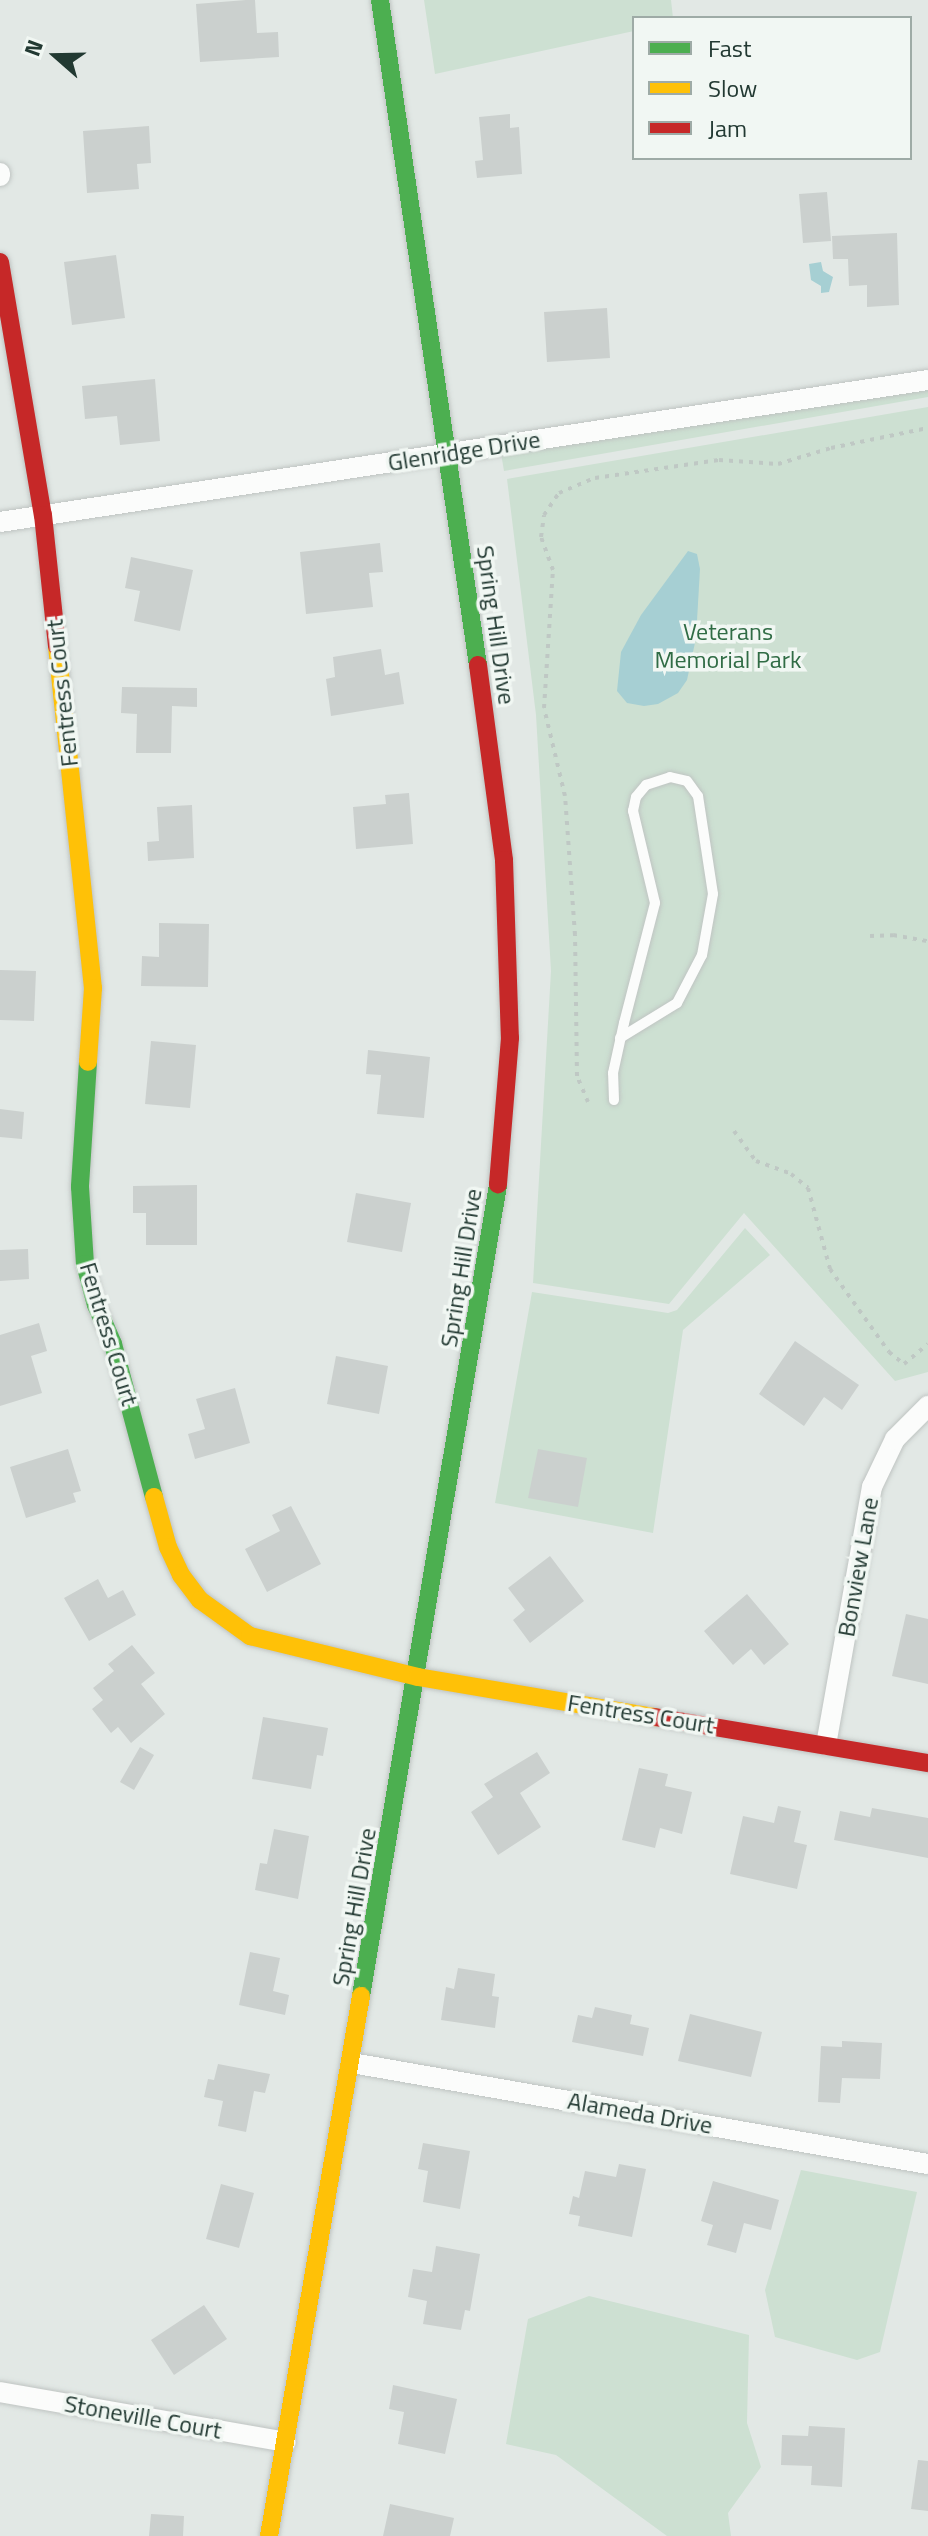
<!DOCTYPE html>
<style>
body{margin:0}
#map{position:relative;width:928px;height:2536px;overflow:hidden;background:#e2e8e5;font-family:"Titillium Web",sans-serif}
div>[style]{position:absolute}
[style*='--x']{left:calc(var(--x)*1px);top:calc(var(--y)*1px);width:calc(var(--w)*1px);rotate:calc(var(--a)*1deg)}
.green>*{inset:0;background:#cde0d2}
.water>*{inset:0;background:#a6cfd3}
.building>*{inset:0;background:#cbd0ce}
.path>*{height:4px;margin-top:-2px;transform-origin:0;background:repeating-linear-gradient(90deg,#bfc8c4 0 4px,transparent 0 10px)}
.roads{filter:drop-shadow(0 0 2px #bfc4c2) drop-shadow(0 0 2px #bfc4c2)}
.lane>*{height:10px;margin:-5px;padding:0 5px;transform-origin:5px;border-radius:5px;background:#fbfcfb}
.street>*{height:20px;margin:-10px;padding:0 10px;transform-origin:10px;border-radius:10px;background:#fbfcfb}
.fast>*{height:18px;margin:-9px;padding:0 9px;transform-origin:9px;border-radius:9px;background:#4caf50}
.slow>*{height:18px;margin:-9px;padding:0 9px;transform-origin:9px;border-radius:9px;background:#ffc107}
.jam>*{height:18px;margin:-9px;padding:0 9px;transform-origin:9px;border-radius:9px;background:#c62828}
span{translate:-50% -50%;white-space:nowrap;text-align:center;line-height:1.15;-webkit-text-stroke:7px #f1f7f3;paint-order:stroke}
.street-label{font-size:24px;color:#223932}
.park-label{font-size:24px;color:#306c45}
.legend{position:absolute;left:632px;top:16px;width:280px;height:144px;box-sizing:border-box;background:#f1f7f3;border:2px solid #9eaba6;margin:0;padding:10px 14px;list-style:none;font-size:24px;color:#223932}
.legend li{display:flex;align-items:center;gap:16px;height:40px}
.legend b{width:40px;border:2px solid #9eaba6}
.north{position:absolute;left:16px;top:16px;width:80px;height:80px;-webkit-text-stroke:6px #f1f7f3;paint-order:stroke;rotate:290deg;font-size:22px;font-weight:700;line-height:32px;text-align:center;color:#223932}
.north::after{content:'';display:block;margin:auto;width:28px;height:36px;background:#223932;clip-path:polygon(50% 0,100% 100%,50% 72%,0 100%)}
</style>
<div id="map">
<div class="green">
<div style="clip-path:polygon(424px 0,671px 0,673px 18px,634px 18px,634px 31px,435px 74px)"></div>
<div style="clip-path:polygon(928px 389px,928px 397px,504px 471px,499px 441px)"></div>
<div style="clip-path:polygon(928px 407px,928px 1372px,895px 1381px,744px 1213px,669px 1304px,533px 1283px,551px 971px,536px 715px,507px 479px)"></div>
<div style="clip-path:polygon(745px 1228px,770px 1255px,683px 1330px,653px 1533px,495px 1503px,532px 1292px,668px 1313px,677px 1310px)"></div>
<div style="clip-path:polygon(801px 2170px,917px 2192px,880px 2352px,857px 2360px,775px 2337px,765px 2290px)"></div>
<div style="clip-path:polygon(589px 2296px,749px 2335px,747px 2423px,761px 2467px,728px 2513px,731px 2536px,667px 2536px,556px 2455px,506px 2444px,528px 2319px)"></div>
</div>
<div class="water">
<div style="clip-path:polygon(821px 262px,823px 271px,833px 277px,829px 292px,821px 293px,821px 286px,811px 280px,809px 264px)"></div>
<div style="clip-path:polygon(688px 551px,697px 554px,700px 569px,696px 638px,687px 680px,678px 693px,658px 704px,644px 706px,627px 703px,617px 691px,621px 652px,641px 615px)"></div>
</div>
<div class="building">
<div style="clip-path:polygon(246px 0,255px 0,257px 33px,278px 32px,279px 57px,200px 62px,196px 4px)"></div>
<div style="clip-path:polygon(510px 114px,510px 128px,519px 127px,522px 174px,477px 178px,475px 161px,483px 160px,479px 117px)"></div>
<div style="clip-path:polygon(149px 126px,151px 163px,137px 164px,139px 189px,87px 193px,83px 131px)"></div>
<div style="clip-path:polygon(827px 192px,831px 241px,803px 243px,799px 194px)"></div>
<div style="clip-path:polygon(897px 233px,899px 305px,867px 307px,867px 285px,849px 286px,848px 259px,833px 259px,832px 236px)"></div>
<div style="clip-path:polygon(116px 255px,125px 318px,72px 325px,64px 262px)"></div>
<div style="clip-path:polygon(607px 308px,610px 358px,547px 362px,544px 312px)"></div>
<div style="clip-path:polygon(155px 379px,160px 441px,120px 445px,117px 416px,85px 419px,82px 386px)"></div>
<div style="clip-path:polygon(380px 543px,383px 572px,369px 573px,373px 607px,306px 614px,300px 552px)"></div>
<div style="clip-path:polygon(131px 557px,193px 570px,180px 631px,134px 621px,140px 591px,125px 588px)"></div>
<div style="clip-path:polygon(381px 649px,385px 675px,399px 672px,404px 704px,331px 716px,326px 679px,335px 677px,333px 657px)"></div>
<div style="clip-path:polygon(122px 687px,197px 688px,197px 707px,172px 706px,171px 753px,136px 753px,137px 714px,121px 713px)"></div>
<div style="clip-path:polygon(409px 793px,413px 844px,356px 849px,353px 807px,386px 804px,385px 795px)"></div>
<div style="clip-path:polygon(192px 805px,194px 858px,148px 861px,147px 842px,159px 841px,157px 807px)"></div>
<div style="clip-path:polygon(159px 923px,209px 924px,208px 987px,141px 986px,142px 956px,159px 957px)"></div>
<div style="clip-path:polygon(0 970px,36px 971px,34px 1021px,0 1020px)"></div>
<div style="clip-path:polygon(151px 1041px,196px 1045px,190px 1108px,145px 1104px)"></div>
<div style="clip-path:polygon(368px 1050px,430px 1057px,424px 1118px,377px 1114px,381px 1075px,366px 1074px)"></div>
<div style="clip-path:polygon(0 1109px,24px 1112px,22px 1139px,0 1137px)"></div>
<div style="clip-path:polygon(197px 1185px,197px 1245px,146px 1245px,146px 1213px,133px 1213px,133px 1186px)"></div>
<div style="clip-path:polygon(356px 1193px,411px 1203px,402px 1252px,347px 1242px)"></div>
<div style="clip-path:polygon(28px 1249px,29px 1279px,0 1281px,0 1250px)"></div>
<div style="clip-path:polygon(39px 1323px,47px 1351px,31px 1356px,42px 1393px,0 1406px,0 1335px)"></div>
<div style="clip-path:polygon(795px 1341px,859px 1385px,842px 1410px,824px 1397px,804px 1426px,759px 1394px)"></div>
<div style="clip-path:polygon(336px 1356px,388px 1366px,379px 1414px,327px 1404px)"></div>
<div style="clip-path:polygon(235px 1388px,250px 1443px,195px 1459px,188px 1434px,205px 1429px,196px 1399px)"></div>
<div style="clip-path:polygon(68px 1449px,81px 1491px,73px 1493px,76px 1502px,26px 1518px,10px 1467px)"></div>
<div style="clip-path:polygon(538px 1449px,587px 1458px,578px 1507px,528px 1498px)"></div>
<div style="clip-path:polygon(291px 1506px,321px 1564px,267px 1592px,245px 1549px,280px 1531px,272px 1515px)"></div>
<div style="clip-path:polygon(550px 1556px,584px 1601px,530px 1643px,513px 1620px,525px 1610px,508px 1588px)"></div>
<div style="clip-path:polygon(98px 1579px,108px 1598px,123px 1590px,136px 1615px,89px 1641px,64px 1598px)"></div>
<div style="clip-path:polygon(747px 1594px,789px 1644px,764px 1665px,751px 1649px,733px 1665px,704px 1631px)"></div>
<div style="clip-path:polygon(906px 1614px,928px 1619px,928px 1684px,892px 1676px)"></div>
<div style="clip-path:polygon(132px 1645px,155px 1673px,141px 1684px,165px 1714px,131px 1743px,118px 1727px,111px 1733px,92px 1709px,103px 1700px,93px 1688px,114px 1671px,108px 1664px)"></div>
<div style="clip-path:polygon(263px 1717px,328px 1728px,323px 1756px,317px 1755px,311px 1789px,252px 1779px)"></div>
<div style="clip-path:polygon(140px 1747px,154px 1755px,134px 1790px,120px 1782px)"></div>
<div style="clip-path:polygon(537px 1752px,550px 1773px,520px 1793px,541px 1827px,498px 1855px,471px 1812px,493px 1797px,484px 1784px)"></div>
<div style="clip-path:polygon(639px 1768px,668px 1774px,665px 1786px,692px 1792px,682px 1834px,660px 1828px,655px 1848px,622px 1840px)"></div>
<div style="clip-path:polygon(778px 1806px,801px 1811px,794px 1842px,807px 1845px,797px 1889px,730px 1874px,743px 1816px,774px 1823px)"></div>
<div style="clip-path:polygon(872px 1808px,928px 1818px,928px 1858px,834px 1840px,840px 1811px,870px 1817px)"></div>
<div style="clip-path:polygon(274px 1829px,309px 1836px,298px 1899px,255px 1890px,260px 1863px,267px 1864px)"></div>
<div style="clip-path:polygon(250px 1952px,280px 1958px,273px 1991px,289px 1995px,285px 2015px,239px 2005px)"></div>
<div style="clip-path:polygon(458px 1968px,495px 1974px,492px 1996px,499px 1997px,495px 2028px,441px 2020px,446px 1987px,454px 1989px)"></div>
<div style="clip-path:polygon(595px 2007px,632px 2015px,630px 2024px,649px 2028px,643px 2056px,572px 2042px,578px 2015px,592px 2018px)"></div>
<div style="clip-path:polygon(690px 2014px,762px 2032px,751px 2077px,678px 2061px)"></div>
<div style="clip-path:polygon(842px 2041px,882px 2043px,880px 2079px,842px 2078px,840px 2103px,818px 2102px,821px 2046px,842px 2047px)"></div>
<div style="clip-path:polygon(218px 2064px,270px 2074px,265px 2093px,254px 2091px,246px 2132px,218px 2126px,223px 2101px,204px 2097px,208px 2079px,214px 2080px)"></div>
<div style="clip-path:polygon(423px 2143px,470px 2151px,460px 2209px,423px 2202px,428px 2171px,418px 2169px)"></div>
<div style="clip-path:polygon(619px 2164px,646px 2169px,632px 2237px,578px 2226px,580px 2216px,569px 2214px,573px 2196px,579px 2198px,585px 2171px,616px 2177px)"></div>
<div style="clip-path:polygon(713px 2181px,779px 2200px,771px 2230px,744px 2223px,736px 2253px,707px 2245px,713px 2225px,701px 2221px)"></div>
<div style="clip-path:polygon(221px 2184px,254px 2193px,239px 2248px,206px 2239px)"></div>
<div style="clip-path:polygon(436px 2246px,480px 2254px,470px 2311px,465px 2310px,461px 2330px,423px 2324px,427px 2301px,408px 2297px,413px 2269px,432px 2272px)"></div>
<div style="clip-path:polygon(204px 2305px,227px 2339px,174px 2375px,151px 2340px)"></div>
<div style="clip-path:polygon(393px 2385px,457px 2399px,445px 2454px,398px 2444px,404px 2412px,389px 2409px)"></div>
<div style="clip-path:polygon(809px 2426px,845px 2428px,842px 2487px,811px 2485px,812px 2466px,781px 2465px,782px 2435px,808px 2436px)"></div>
<div style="clip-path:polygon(918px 2460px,928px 2461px,928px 2511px,911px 2509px)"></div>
<div style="clip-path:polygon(390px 2504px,454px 2518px,450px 2536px,383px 2536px)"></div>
<div style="clip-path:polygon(151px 2514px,184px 2516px,183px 2536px,149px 2536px)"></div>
</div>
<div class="path">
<div style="--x:870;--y:936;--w:23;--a:-2"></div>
<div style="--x:893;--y:935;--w:36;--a:10"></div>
<div style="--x:588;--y:1102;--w:28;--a:-113"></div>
<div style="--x:577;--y:1076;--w:141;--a:-90.8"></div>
<div style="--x:575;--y:935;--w:139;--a:-94.1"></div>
<div style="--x:565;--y:796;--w:90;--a:-103.4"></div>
<div style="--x:544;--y:708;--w:138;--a:-86.3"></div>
<div style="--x:553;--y:570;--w:35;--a:-110"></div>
<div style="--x:541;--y:537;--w:22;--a:-82"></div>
<div style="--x:544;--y:515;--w:27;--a:-56"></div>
<div style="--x:559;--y:493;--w:39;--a:-23"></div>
<div style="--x:595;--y:478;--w:125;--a:-8.3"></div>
<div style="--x:719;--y:460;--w:59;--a:3.9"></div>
<div style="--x:778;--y:464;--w:55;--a:-16.8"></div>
<div style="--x:831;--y:448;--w:99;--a:-11.7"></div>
<div style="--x:734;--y:1131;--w:37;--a:54"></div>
<div style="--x:756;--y:1161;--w:37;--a:20"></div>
<div style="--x:791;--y:1174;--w:22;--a:39"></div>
<div style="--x:808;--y:1188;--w:84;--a:74.8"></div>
<div style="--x:830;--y:1269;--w:102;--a:54.6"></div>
<div style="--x:889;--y:1352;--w:19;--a:39"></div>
<div style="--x:904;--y:1364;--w:31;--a:-40"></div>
</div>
<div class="roads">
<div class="lane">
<div style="--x:614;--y:1100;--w:27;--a:-92"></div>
<div style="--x:613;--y:1073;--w:51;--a:-77.6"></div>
<div style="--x:624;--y:1023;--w:124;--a:-75.5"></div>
<div style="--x:655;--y:903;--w:95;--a:-103.4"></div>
<div style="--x:633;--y:811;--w:14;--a:-78"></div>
<div style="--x:636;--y:797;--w:16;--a:-50"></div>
<div style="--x:646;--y:785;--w:25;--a:-18"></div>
<div style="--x:670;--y:777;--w:17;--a:13"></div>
<div style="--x:687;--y:781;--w:19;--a:54"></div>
<div style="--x:698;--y:796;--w:99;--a:81.3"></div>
<div style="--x:713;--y:894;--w:62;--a:100.2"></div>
<div style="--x:702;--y:955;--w:54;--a:117.5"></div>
<div style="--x:677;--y:1003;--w:67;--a:148.4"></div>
</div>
<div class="street">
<div style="--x:0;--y:176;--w:3;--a:-90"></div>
<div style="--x:0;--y:522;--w:939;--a:-8.7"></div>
<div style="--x:826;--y:1745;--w:262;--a:-79.9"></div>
<div style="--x:872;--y:1487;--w:53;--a:-64.4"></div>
<div style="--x:895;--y:1439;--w:47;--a:-45"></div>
<div style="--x:352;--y:2063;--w:585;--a:9.95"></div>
<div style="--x:0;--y:2392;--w:290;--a:9.9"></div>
</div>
<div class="fast">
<div style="--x:380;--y:0;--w:672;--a:81.62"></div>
<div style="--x:88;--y:1062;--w:125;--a:93.7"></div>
<div style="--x:80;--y:1187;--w:77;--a:86.3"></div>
<div style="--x:85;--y:1264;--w:42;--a:75"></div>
<div style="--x:96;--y:1305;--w:43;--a:66.4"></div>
<div style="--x:113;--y:1344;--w:158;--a:75"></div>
<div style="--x:361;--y:1996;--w:822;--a:-80.41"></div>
</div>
<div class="slow">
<div style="--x:57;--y:646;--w:344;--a:84"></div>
<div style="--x:93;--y:988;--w:74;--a:93.9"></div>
<div style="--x:154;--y:1497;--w:52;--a:74.4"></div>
<div style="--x:168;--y:1547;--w:31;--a:65"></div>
<div style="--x:181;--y:1575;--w:31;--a:53"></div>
<div style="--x:200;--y:1600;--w:62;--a:35.8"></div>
<div style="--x:250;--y:1636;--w:173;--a:13.7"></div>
<div style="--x:418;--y:1677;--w:240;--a:9.6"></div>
<div style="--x:269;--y:2536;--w:548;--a:-80.33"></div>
</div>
<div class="jam">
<div style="--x:0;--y:262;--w:257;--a:80.4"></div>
<div style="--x:43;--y:515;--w:132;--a:83.9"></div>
<div style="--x:478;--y:665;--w:197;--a:82.4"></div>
<div style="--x:504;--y:860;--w:178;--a:88.1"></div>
<div style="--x:510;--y:1038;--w:147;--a:94.7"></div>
<div style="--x:655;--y:1717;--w:277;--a:9.6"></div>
</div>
</div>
<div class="street-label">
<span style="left:464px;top:451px;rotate:-9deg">Glenridge Drive</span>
<span style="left:496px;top:625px;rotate:82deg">Spring Hill Drive</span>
<span style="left:62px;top:693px;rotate:-96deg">Fentress Court</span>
<span style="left:461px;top:1268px;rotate:-81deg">Spring Hill Drive</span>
<span style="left:109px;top:1334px;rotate:73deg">Fentress Court</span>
<span style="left:858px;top:1567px;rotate:-80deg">Bonview Lane</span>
<span style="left:641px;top:1714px;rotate:9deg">Fentress Court</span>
<span style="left:354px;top:1907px;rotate:-80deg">Spring Hill Drive</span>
<span style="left:640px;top:2113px;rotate:10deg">Alameda Drive</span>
<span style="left:143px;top:2417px;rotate:10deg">Stoneville Court</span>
</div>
<div class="park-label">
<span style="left:728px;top:646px">Veterans<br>Memorial Park</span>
</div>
<ul class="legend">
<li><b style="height:10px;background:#4caf50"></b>Fast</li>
<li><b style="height:10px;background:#ffc107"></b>Slow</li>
<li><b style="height:10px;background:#c62828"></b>Jam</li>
</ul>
<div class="north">N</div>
</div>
